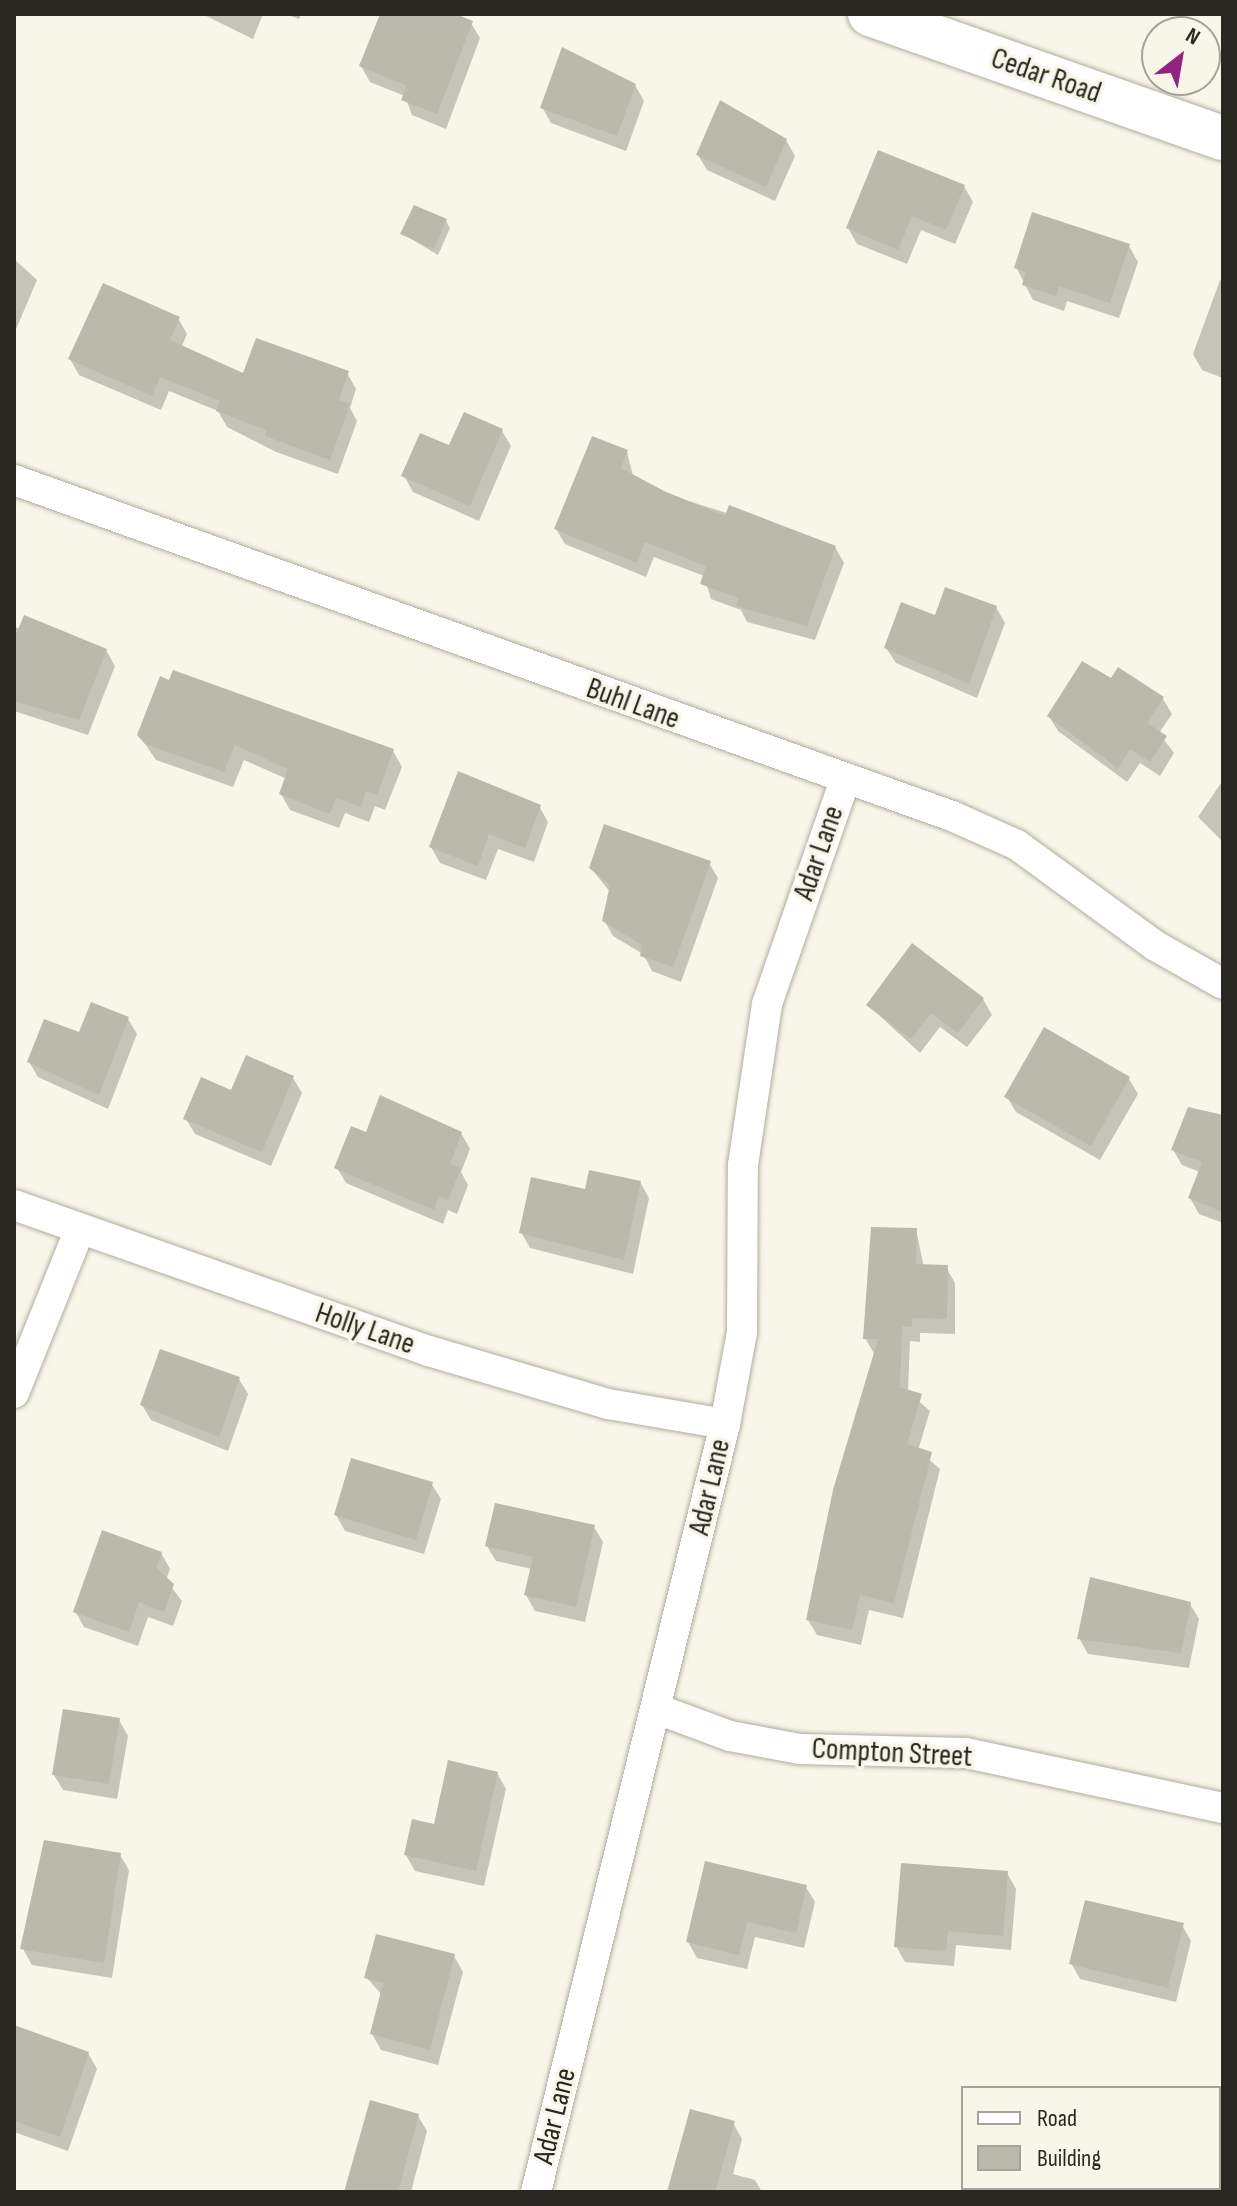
<!DOCTYPE html>
<style>
body{margin:0}
#map{position:relative;width:1237px;height:2206px;overflow:hidden;background:#f8f6e8;font-family:"Sofia Sans Condensed",sans-serif}
div>[style]{position:absolute}
[style*='--x']{left:calc(var(--x)*1px);top:calc(var(--y)*1px);width:calc(var(--w)*1px);rotate:calc(var(--a)*1deg)}
.shadow>*{inset:0;background:#0003}
.building>*{inset:0;background:#bab9ab}
.roads{filter:drop-shadow(0 0 2px #aead9f) drop-shadow(0 0 2px #aead9f)}
.street>*{height:30px;margin:-15px;padding:0 15px;transform-origin:15px;border-radius:15px;background:#fff}
.secondary>*{height:44px;margin:-22px;padding:0 22px;transform-origin:22px;border-radius:22px;background:#fff}
span{translate:-50% -50%;white-space:nowrap;text-align:center;line-height:1.15;-webkit-text-stroke:7px #f8f6e8;paint-order:stroke}
.street-label{font-size:30px;color:#282722}
.frame{position:absolute;inset:0;border:16px solid #282722;pointer-events:none}
.legend{position:absolute;left:961px;top:2086px;width:260px;height:104px;box-sizing:border-box;background:#f8f6e8;border:2px solid #a5a399;margin:0;padding:10px 14px;list-style:none;font-size:24px;color:#282722}
.legend li{display:flex;align-items:center;gap:16px;height:40px}
.legend b{width:40px;border:2px solid #a5a399}
.north{position:absolute;left:1141px;top:16px;width:80px;height:80px;box-sizing:border-box;background:#f8f6e8;border:2px solid #a5a399;border-radius:50%;rotate:31deg;font-size:22px;font-weight:700;line-height:32px;text-align:center;color:#282722}
.north::after{content:'';display:block;margin:auto;width:28px;height:36px;background:#942484;clip-path:polygon(50% 0,100% 100%,50% 72%,0 100%)}
</style>
<div id="map">
<div class="shadow">
<div style="clip-path:polygon(202px 14px,263px 14px,253px 39px)"></div>
<div style="clip-path:polygon(285px 14px,301px 14px,299px 19px)"></div>
<div style="clip-path:polygon(382px 14px,450px 14px,471px 23px,480px 38px,446px 129px,412px 115px,405px 96px,370px 82px,361px 66px)"></div>
<div style="clip-path:polygon(635px 85px,644px 101px,626px 151px,551px 123px,542px 107px)"></div>
<div style="clip-path:polygon(786px 140px,795px 156px,775px 201px,707px 170px,698px 155px)"></div>
<div style="clip-path:polygon(964px 186px,973px 202px,955px 244px,921px 230px,907px 264px,857px 244px,848px 228px)"></div>
<div style="clip-path:polygon(446px 221px,450px 228px,438px 255px,403px 234px)"></div>
<div style="clip-path:polygon(1129px 246px,1138px 262px,1119px 318px,1067px 301px,1064px 311px,1033px 300px,1016px 267px)"></div>
<div style="clip-path:polygon(14px 259px,37px 280px,14px 334px)"></div>
<div style="clip-path:polygon(1220px 280px,1223px 281px,1223px 378px,1202px 370px,1193px 354px)"></div>
<div style="clip-path:polygon(178px 318px,187px 334px,181px 348px,244px 376px,347px 373px,356px 389px,350px 408px,357px 421px,338px 474px,276px 452px,227px 427px,218px 411px,169px 391px,161px 410px,79px 375px,70px 359px)"></div>
<div style="clip-path:polygon(502px 431px,511px 446px,479px 521px,413px 492px,404px 476px,450px 448px)"></div>
<div style="clip-path:polygon(627px 452px,633px 476px,663px 493px,835px 547px,844px 563px,815px 640px,747px 622px,741px 610px,711px 599px,704px 576px,654px 557px,646px 577px,565px 544px,556px 529px)"></div>
<div style="clip-path:polygon(996px 607px,1005px 623px,977px 698px,896px 663px,886px 648px,936px 618px)"></div>
<div style="clip-path:polygon(14px 627px,106px 650px,115px 666px,88px 735px,14px 711px)"></div>
<div style="clip-path:polygon(1111px 681px,1163px 699px,1172px 714px,1159px 733px,1174px 753px,1160px 776px,1140px 763px,1127px 782px,1058px 731px,1049px 716px)"></div>
<div style="clip-path:polygon(139px 735px,393px 751px,402px 767px,385px 810px,375px 806px,369px 822px,345px 813px,339px 828px,290px 810px,281px 794px,287px 779px,244px 760px,233px 787px,156px 760px)"></div>
<div style="clip-path:polygon(1223px 780px,1223px 842px,1198px 817px)"></div>
<div style="clip-path:polygon(539px 806px,548px 822px,534px 862px,498px 849px,486px 880px,440px 863px,431px 847px)"></div>
<div style="clip-path:polygon(709px 863px,718px 878px,681px 982px,652px 971px,643px 954px,613px 936px,604px 920px,610px 892px,591px 868px)"></div>
<div style="clip-path:polygon(983px 999px,992px 1015px,967px 1047px,940px 1027px,920px 1053px,868px 1005px)"></div>
<div style="clip-path:polygon(128px 1019px,137px 1034px,108px 1109px,38px 1077px,29px 1062px)"></div>
<div style="clip-path:polygon(293px 1078px,302px 1093px,271px 1166px,195px 1134px,186px 1119px)"></div>
<div style="clip-path:polygon(1129px 1079px,1138px 1094px,1100px 1160px,1016px 1112px,1007px 1097px)"></div>
<div style="clip-path:polygon(1223px 1122px,1223px 1223px,1199px 1214px,1190px 1198px,1200px 1172px,1182px 1165px,1173px 1150px)"></div>
<div style="clip-path:polygon(461px 1133px,470px 1149px,461px 1172px,468px 1185px,457px 1214px,448px 1210px,443px 1224px,346px 1183px,337px 1168px,367px 1134px)"></div>
<div style="clip-path:polygon(640px 1182px,649px 1198px,633px 1274px,530px 1248px,521px 1232px,587px 1191px)"></div>
<div style="clip-path:polygon(916px 1230px,924px 1267px,946px 1267px,955px 1283px,955px 1334px,920px 1333px,920px 1342px,910px 1341px,908px 1392px,930px 1411px,918px 1450px,940px 1469px,903px 1618px,869px 1610px,861px 1645px,817px 1635px,808px 1620px,875px 1355px,865px 1338px)"></div>
<div style="clip-path:polygon(239px 1379px,248px 1394px,228px 1451px,151px 1420px,142px 1405px)"></div>
<div style="clip-path:polygon(431px 1483px,441px 1499px,424px 1554px,345px 1531px,336px 1515px)"></div>
<div style="clip-path:polygon(594px 1527px,603px 1542px,585px 1622px,535px 1611px,526px 1595px,532px 1569px,496px 1561px,487px 1546px)"></div>
<div style="clip-path:polygon(161px 1553px,170px 1569px,166px 1580px,182px 1601px,173px 1626px,148px 1617px,138px 1646px,84px 1627px,75px 1611px)"></div>
<div style="clip-path:polygon(1190px 1604px,1199px 1619px,1189px 1668px,1088px 1654px,1079px 1638px)"></div>
<div style="clip-path:polygon(119px 1720px,128px 1736px,117px 1799px,63px 1790px,54px 1775px)"></div>
<div style="clip-path:polygon(497px 1773px,506px 1789px,484px 1886px,415px 1871px,406px 1855px)"></div>
<div style="clip-path:polygon(120px 1855px,129px 1870px,112px 1978px,32px 1965px,23px 1949px,31px 1900px)"></div>
<div style="clip-path:polygon(1007px 1873px,1016px 1889px,1011px 1950px,956px 1945px,954px 1966px,905px 1962px,896px 1946px)"></div>
<div style="clip-path:polygon(806px 1887px,815px 1902px,804px 1948px,755px 1937px,747px 1969px,697px 1958px,688px 1942px)"></div>
<div style="clip-path:polygon(1182px 1925px,1191px 1941px,1176px 2002px,1080px 1979px,1071px 1963px)"></div>
<div style="clip-path:polygon(454px 1956px,463px 1972px,438px 2065px,381px 2050px,372px 2034px,382px 1995px,367px 1978px)"></div>
<div style="clip-path:polygon(14px 2028px,88px 2053px,97px 2069px,68px 2151px,14px 2132px)"></div>
<div style="clip-path:polygon(418px 2116px,427px 2131px,411px 2192px,346px 2192px)"></div>
<div style="clip-path:polygon(733px 2123px,742px 2139px,733px 2174px,755px 2180px,762px 2192px,669px 2192px)"></div>
<div style="clip-path:polygon(1035px 2188px,1071px 2192px,1126px 2188px,1125px 2192px,1034px 2192px)"></div>
</div>
<div class="building">
<div style="clip-path:polygon(380px 14px,456px 14px,473px 21px,437px 114px,401px 100px,407px 86px,359px 66px)"></div>
<div style="clip-path:polygon(562px 47px,636px 84px,617px 136px,540px 108px)"></div>
<div style="clip-path:polygon(720px 100px,787px 139px,766px 187px,696px 155px)"></div>
<div style="clip-path:polygon(878px 150px,965px 185px,946px 230px,912px 216px,898px 250px,846px 228px)"></div>
<div style="clip-path:polygon(414px 205px,447px 219px,434px 249px,400px 234px)"></div>
<div style="clip-path:polygon(1032px 212px,1130px 244px,1110px 303px,1059px 286px,1056px 296px,1022px 285px,1026px 272px,1014px 268px)"></div>
<div style="clip-path:polygon(103px 283px,180px 317px,170px 340px,243px 373px,256px 338px,349px 371px,339px 400px,350px 404px,330px 460px,265px 436px,267px 430px,216px 411px,220px 401px,160px 377px,152px 396px,68px 359px)"></div>
<div style="clip-path:polygon(464px 412px,503px 429px,470px 506px,401px 476px,420px 433px,449px 445px)"></div>
<div style="clip-path:polygon(592px 436px,628px 450px,621px 468px,664px 491px,725px 516px,729px 505px,836px 546px,807px 626px,736px 606px,739px 598px,700px 584px,706px 566px,645px 542px,637px 563px,554px 529px)"></div>
<div style="clip-path:polygon(945px 587px,997px 606px,969px 684px,884px 648px,901px 602px,935px 615px)"></div>
<div style="clip-path:polygon(24px 615px,107px 649px,79px 720px,14px 701px,14px 639px)"></div>
<div style="clip-path:polygon(1082px 661px,1111px 678px,1118px 667px,1164px 697px,1147px 723px,1167px 736px,1150px 762px,1130px 749px,1118px 768px,1047px 716px)"></div>
<div style="clip-path:polygon(173px 670px,394px 749px,377px 795px,366px 791px,361px 807px,336px 798px,330px 814px,279px 794px,288px 769px,235px 745px,224px 772px,145px 744px,137px 735px,160px 676px,169px 680px)"></div>
<div style="clip-path:polygon(458px 771px,541px 805px,525px 848px,489px 834px,478px 866px,429px 847px)"></div>
<div style="clip-path:polygon(604px 824px,711px 861px,673px 967px,640px 956px,642px 945px,602px 921px,610px 885px,589px 868px)"></div>
<div style="clip-path:polygon(912px 943px,984px 998px,958px 1033px,931px 1013px,911px 1039px,866px 1005px)"></div>
<div style="clip-path:polygon(91px 1002px,129px 1017px,99px 1095px,27px 1062px,44px 1019px,79px 1032px)"></div>
<div style="clip-path:polygon(1044px 1027px,1130px 1077px,1091px 1146px,1004px 1097px)"></div>
<div style="clip-path:polygon(246px 1055px,294px 1076px,262px 1152px,183px 1119px,201px 1077px,231px 1090px)"></div>
<div style="clip-path:polygon(380px 1095px,462px 1132px,450px 1164px,461px 1168px,448px 1200px,439px 1196px,434px 1210px,334px 1168px,351px 1126px,366px 1132px)"></div>
<div style="clip-path:polygon(1188px 1107px,1223px 1115px,1223px 1212px,1188px 1198px,1202px 1162px,1171px 1150px)"></div>
<div style="clip-path:polygon(589px 1170px,641px 1181px,624px 1260px,519px 1233px,531px 1177px,585px 1189px)"></div>
<div style="clip-path:polygon(871px 1227px,917px 1228px,916px 1264px,948px 1265px,947px 1319px,912px 1318px,912px 1327px,902px 1326px,900px 1387px,922px 1394px,907px 1444px,932px 1452px,894px 1603px,860px 1595px,852px 1630px,806px 1620px,833px 1490px,878px 1339px,863px 1339px)"></div>
<div style="clip-path:polygon(160px 1349px,240px 1377px,219px 1437px,140px 1405px)"></div>
<div style="clip-path:polygon(351px 1458px,433px 1482px,416px 1540px,334px 1515px)"></div>
<div style="clip-path:polygon(495px 1503px,595px 1525px,576px 1607px,524px 1595px,533px 1557px,485px 1546px)"></div>
<div style="clip-path:polygon(102px 1530px,162px 1552px,156px 1568px,174px 1584px,164px 1612px,139px 1602px,129px 1632px,73px 1612px)"></div>
<div style="clip-path:polygon(1090px 1577px,1191px 1602px,1181px 1653px,1077px 1639px)"></div>
<div style="clip-path:polygon(63px 1709px,120px 1718px,109px 1784px,52px 1775px)"></div>
<div style="clip-path:polygon(448px 1760px,498px 1772px,476px 1871px,404px 1855px,412px 1819px,434px 1824px)"></div>
<div style="clip-path:polygon(44px 1840px,121px 1853px,104px 1963px,20px 1949px)"></div>
<div style="clip-path:polygon(705px 1861px,807px 1885px,796px 1933px,747px 1922px,739px 1955px,686px 1942px)"></div>
<div style="clip-path:polygon(901px 1863px,1008px 1871px,1003px 1936px,948px 1931px,946px 1951px,894px 1947px)"></div>
<div style="clip-path:polygon(1085px 1900px,1184px 1923px,1168px 1988px,1069px 1964px)"></div>
<div style="clip-path:polygon(376px 1934px,455px 1954px,430px 2050px,370px 2034px,383px 1983px,364px 1978px)"></div>
<div style="clip-path:polygon(14px 2025px,89px 2052px,60px 2137px,14px 2121px)"></div>
<div style="clip-path:polygon(370px 2100px,419px 2114px,398px 2192px,344px 2192px)"></div>
<div style="clip-path:polygon(690px 2109px,735px 2121px,715px 2192px,667px 2192px)"></div>
</div>
<div class="roads">
<div class="street">
<div style="--x:14;--y:480;--w:996;--a:19.71"></div>
<div style="--x:952;--y:816;--w:71;--a:24"></div>
<div style="--x:1017;--y:845;--w:170;--a:36.1"></div>
<div style="--x:1154;--y:945;--w:79;--a:29.5"></div>
<div style="--x:14;--y:1205;--w:440;--a:19.4"></div>
<div style="--x:429;--y:1351;--w:187;--a:16.5"></div>
<div style="--x:608;--y:1404;--w:119;--a:9.7"></div>
<div style="--x:14;--y:1393;--w:177;--a:-68.1"></div>
<div style="--x:657;--y:1709;--w:78;--a:20.3"></div>
<div style="--x:730;--y:1736;--w:71;--a:10.5"></div>
<div style="--x:800;--y:1749;--w:166;--a:1.4"></div>
<div style="--x:966;--y:1753;--w:263;--a:12.1"></div>
<div style="--x:536;--y:2192;--w:791;--a:-76.17"></div>
<div style="--x:725;--y:1424;--w:94;--a:-79.5"></div>
<div style="--x:742;--y:1332;--w:167;--a:-89.7"></div>
<div style="--x:743;--y:1165;--w:163;--a:-81.5"></div>
<div style="--x:767;--y:1004;--w:237;--a:-70.8"></div>
</div>
<div class="secondary">
<div style="--x:870;--y:14;--w:374;--a:19.4"></div>
</div>
</div>
<div class="street-label">
<span style="left:1046px;top:76px;rotate:19deg">Cedar Road</span>
<span style="left:633px;top:704px;rotate:20deg">Buhl Lane</span>
<span style="left:819px;top:853px;rotate:-71deg">Adar Lane</span>
<span style="left:365px;top:1329px;rotate:19deg">Holly Lane</span>
<span style="left:710px;top:1487px;rotate:-77deg">Adar Lane</span>
<span style="left:892px;top:1753px;rotate:3deg">Compton Street</span>
<span style="left:555px;top:2116px;rotate:-76deg">Adar Lane</span>
</div>
<div class="frame"></div>
<ul class="legend">
<li><b style="height:10px;background:#fff"></b>Road</li>
<li><b style="height:22px;background:#bab9ab"></b>Building</li>
</ul>
<div class="north">N</div>
</div>
